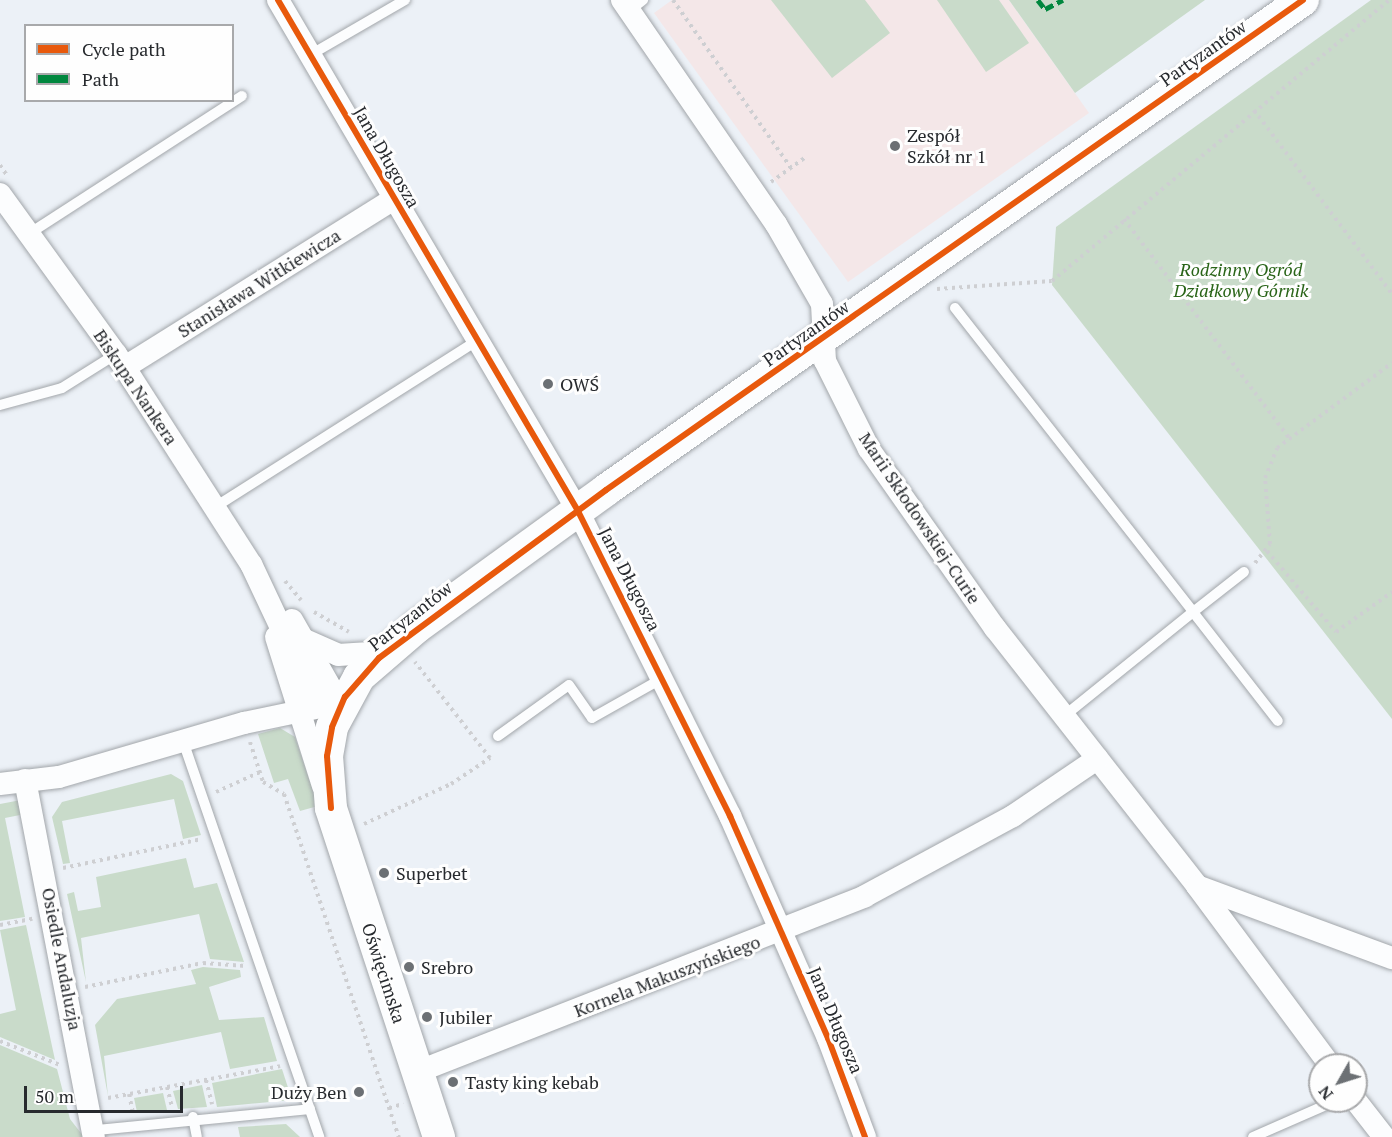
<!DOCTYPE html>
<meta charset="utf-8">
<style>
body{margin:0}
#map{position:relative;width:1392px;height:1137px;overflow:hidden;background:#ecf1f7;font-family:"PT Serif",serif}
div>[style]{position:absolute}
[style*='--x']{left:calc(var(--x)*1px);top:calc(var(--y)*1px);width:calc(var(--w)*1px);rotate:calc(var(--a)*1deg)}
.education>*{inset:0;background:#f4e7e8}
.green>*{inset:0;background:#c9dbca}
.path>*{height:4px;margin-top:-2px;transform-origin:0;background:repeating-linear-gradient(90deg,#cecfd2 0 3px,transparent 0 7.5px)}
.roads{filter:drop-shadow(0 0 2px #a2a6aa) drop-shadow(0 0 2px #a2a6aa)}
.lane>*{height:10px;margin:-5px;padding:0 5px;transform-origin:5px;border-radius:5px;background:#fcfdfe}
.street>*{height:22px;margin:-11px;padding:0 11px;transform-origin:11px;border-radius:11px;background:#fcfdfe}
.secondary>*{height:32px;margin:-16px;padding:0 16px;transform-origin:16px;border-radius:16px;background:#fcfdfe}
.quiet>*{height:4.5px;margin-top:-2.25px;transform-origin:0;background:repeating-linear-gradient(90deg,#00873e 0 9px,transparent 0 13.5px)}
.cycleway>*{height:6px;margin:-3px;padding:0 3px;transform-origin:3px;border-radius:3px;background:#e8590c}
.dots>*{width:16px;height:16px;translate:-50% -50%;box-sizing:border-box;border:3px solid #fefefe;border-radius:50%}
span{translate:-50% -50%;white-space:nowrap;text-align:center;line-height:1.15;-webkit-text-stroke:6px #fefefe;paint-order:stroke}
.street-label{font-size:18px;color:#272a2e}
.poi-label{font-size:18px;color:#272a2e}
.left{translate:0 -50%;text-align:left}
.right{translate:-100% -50%;text-align:right}
.park-label{font-size:18px;color:#296418;font-style:italic}
.legend{position:absolute;left:24px;top:24px;width:210px;height:78px;box-sizing:border-box;background:#fefefe;border:2px solid #a8a9ab;margin:0;padding:8px 10px;list-style:none;font-size:18px;color:#272a2e}
.legend li{display:flex;align-items:center;gap:12px;height:30px}
.legend b{width:30px;border:2px solid #a8a9ab}
.north{position:absolute;left:1308px;top:1053px;width:60px;height:60px;box-sizing:border-box;background:#fefefe;border:2px solid #a8a9ab;border-radius:50%;rotate:231deg;font-size:16px;font-weight:700;line-height:24px;text-align:center;color:#272a2e}
.north::after{content:'';display:block;margin:auto;width:21px;height:27px;background:#6c7074;clip-path:polygon(50% 0,100% 100%,50% 72%,0 100%)}
.scale{position:absolute;left:24px;top:1086px;width:159px;height:27px;box-sizing:border-box;border:3px solid #272a2e;border-top:0;padding-left:8px;font-size:18px;line-height:21px;white-space:nowrap;color:#272a2e;-webkit-text-stroke:4px #fefefe;paint-order:stroke}
</style>
<div id="map">
<div class="education">
<div style="clip-path:polygon(672px 0,1009px 0,1089px 113px,848px 282px,654px 13px)"></div>
</div>
<div class="green">
<div style="clip-path:polygon(771px 0,865px 0,890px 33px,832px 78px)"></div>
<div style="clip-path:polygon(937px 0,999px 0,1029px 43px,986px 72px)"></div>
<div style="clip-path:polygon(1009px 0,1205px 0,1075px 93px)"></div>
<div style="clip-path:polygon(1371px 0,1392px 0,1392px 719px,1052px 285px,1056px 227px)"></div>
<div style="clip-path:polygon(280px 728px,295px 737px,318px 806px,300px 811px,288px 779px,274px 783px,258px 734px)"></div>
<div style="clip-path:polygon(171px 774px,183px 781px,201px 835px,183px 839px,174px 799px,62px 821px,70px 863px,63px 864px,52px 817px,62px 802px)"></div>
<div style="clip-path:polygon(21px 800px,25px 814px,5px 818px,25px 917px,0 921px,0 804px)"></div>
<div style="clip-path:polygon(186px 858px,194px 888px,217px 883px,244px 962px,210px 959px,199px 914px,81px 938px,86px 982px,67px 894px,74px 892px,78px 911px,101px 907px,96px 877px)"></div>
<div style="clip-path:polygon(26px 925px,55px 1060px,0 1037px,0 1014px,16px 1010px,0 930px)"></div>
<div style="clip-path:polygon(203px 967px,240px 970px,241px 977px,209px 987px,219px 1020px,264px 1017px,277px 1061px,230px 1069px,221px 1032px,104px 1056px,108px 1096px,95px 1025px,117px 999px,196px 984px,191px 970px)"></div>
<div style="clip-path:polygon(0 1045px,57px 1069px,70px 1119px,84px 1137px,0 1137px)"></div>
<div style="clip-path:polygon(282px 1069px,292px 1100px,217px 1107px,212px 1083px)"></div>
<div style="clip-path:polygon(202px 1085px,207px 1107px,178px 1109px,173px 1091px)"></div>
<div style="clip-path:polygon(163px 1093px,167px 1110px,137px 1112px,134px 1098px)"></div>
<div style="clip-path:polygon(286px 1124px,300px 1137px,240px 1137px,238px 1127px)"></div>
</div>
<div class="path">
<div style="--x:673;--y:0;--w:205;--a:54.9"></div>
<div style="--x:1254;--y:110;--w:230;--a:53.1"></div>
<div style="--x:0;--y:165;--w:11;--a:56"></div>
<div style="--x:771;--y:182;--w:44;--a:-35.8"></div>
<div style="--x:1124;--y:219;--w:274;--a:53"></div>
<div style="--x:937;--y:289;--w:115;--a:-4"></div>
<div style="--x:1052;--y:281;--w:439;--a:-39.8"></div>
<div style="--x:1267;--y:551;--w:106;--a:49.6"></div>
<div style="--x:1336;--y:632;--w:69;--a:-35.5"></div>
<div style="--x:1255;--y:563;--w:24;--a:-52"></div>
<div style="--x:1270;--y:544;--w:66;--a:-94.3"></div>
<div style="--x:1265;--y:478;--w:32;--a:-68"></div>
<div style="--x:1277;--y:448;--w:143;--a:-36.5"></div>
<div style="--x:285;--y:581;--w:25;--a:50"></div>
<div style="--x:314;--y:612;--w:40;--a:29.7"></div>
<div style="--x:250;--y:742;--w:42;--a:72"></div>
<div style="--x:263;--y:782;--w:24;--a:30"></div>
<div style="--x:284;--y:794;--w:362;--a:71.5"></div>
<div style="--x:216;--y:792;--w:48;--a:-24.4"></div>
<div style="--x:364;--y:824;--w:96;--a:-24.7"></div>
<div style="--x:451;--y:784;--w:47;--a:-33.7"></div>
<div style="--x:490;--y:758;--w:122;--a:-128"></div>
<div style="--x:63;--y:868;--w:142;--a:-11.8"></div>
<div style="--x:0;--y:925;--w:33;--a:-11"></div>
<div style="--x:85;--y:987;--w:120;--a:-11.5"></div>
<div style="--x:203;--y:963;--w:43;--a:4"></div>
<div style="--x:0;--y:1041;--w:65;--a:21.8"></div>
<div style="--x:206;--y:1080;--w:25;--a:76"></div>
<div style="--x:167;--y:1087;--w:21;--a:76"></div>
<div style="--x:129;--y:1094;--w:19;--a:78"></div>
<div style="--x:108;--y:1098;--w:175;--a:-10.5"></div>
<div style="--x:389;--y:1108;--w:15;--a:-16"></div>
</div>
<div class="roads">
<div class="lane">
<div style="--x:629;--y:11;--w:18;--a:-38"></div>
<div style="--x:310;--y:55;--w:110;--a:-30.1"></div>
<div style="--x:27;--y:235;--w:256;--a:-32.9"></div>
<div style="--x:955;--y:308;--w:386;--a:51.9"></div>
<div style="--x:1193;--y:612;--w:166;--a:141.1"></div>
<div style="--x:0;--y:405;--w:64;--a:-15.3"></div>
<div style="--x:62;--y:388;--w:64;--a:-32.2"></div>
<div style="--x:215;--y:507;--w:310;--a:-32.4"></div>
<div style="--x:1244;--y:572;--w:65;--a:141.9"></div>
<div style="--x:1193;--y:612;--w:138;--a:52.1"></div>
<div style="--x:498;--y:736;--w:87;--a:-35.7"></div>
<div style="--x:569;--y:685;--w:40;--a:55.1"></div>
<div style="--x:592;--y:718;--w:81;--a:-29.4"></div>
<div style="--x:183;--y:741;--w:419;--a:71"></div>
<div style="--x:193;--y:1117;--w:20;--a:79"></div>
<div style="--x:97;--y:1130;--w:214;--a:-5.6"></div>
<div style="--x:1253;--y:1137;--w:90;--a:-23.7"></div>
</div>
<div class="street">
<div style="--x:278;--y:0;--w:593;--a:59.58"></div>
<div style="--x:578;--y:511;--w:341;--a:63.5"></div>
<div style="--x:730;--y:816;--w:243;--a:66.2"></div>
<div style="--x:828;--y:1038;--w:106;--a:69.5"></div>
<div style="--x:622;--y:0;--w:272;--a:55.5"></div>
<div style="--x:776;--y:224;--w:92;--a:60.1"></div>
<div style="--x:822;--y:304;--w:57;--a:87"></div>
<div style="--x:825;--y:361;--w:98;--a:63.4"></div>
<div style="--x:869;--y:449;--w:219;--a:54.9"></div>
<div style="--x:995;--y:628;--w:328;--a:51.9"></div>
<div style="--x:1197;--y:886;--w:208;--a:20.3"></div>
<div style="--x:0;--y:194;--w:198;--a:54.1"></div>
<div style="--x:116;--y:354;--w:250;--a:57.3"></div>
<div style="--x:251;--y:564;--w:155;--a:64.8"></div>
<div style="--x:125;--y:367;--w:317;--a:-32"></div>
<div style="--x:292;--y:620;--w:99;--a:60.3"></div>
<div style="--x:276;--y:637;--w:156;--a:72.5"></div>
<div style="--x:305;--y:640;--w:36;--a:24"></div>
<div style="--x:338;--y:655;--w:48;--a:-3.6"></div>
<div style="--x:25;--y:780;--w:364;--a:79.1"></div>
<div style="--x:0;--y:784;--w:59;--a:-6.8"></div>
<div style="--x:59;--y:777;--w:193;--a:-16.3"></div>
<div style="--x:244;--y:723;--w:88;--a:-11.8"></div>
<div style="--x:1197;--y:886;--w:223;--a:53.4"></div>
<div style="--x:417;--y:1072;--w:481;--a:-21.4"></div>
<div style="--x:865;--y:896;--w:168;--a:-28.4"></div>
<div style="--x:1013;--y:816;--w:102;--a:-34.2"></div>
<div style="--x:1356;--y:1101;--w:46;--a:52.1"></div>
</div>
<div class="secondary">
<div style="--x:439;--y:1137;--w:346;--a:-108.2"></div>
<div style="--x:331;--y:808;--w:52;--a:-94.4"></div>
<div style="--x:327;--y:756;--w:29;--a:-80"></div>
<div style="--x:332;--y:727;--w:57;--a:-61.6"></div>
<div style="--x:359;--y:677;--w:77;--a:-40.8"></div>
<div style="--x:417;--y:627;--w:233;--a:-35.9"></div>
<div style="--x:606;--y:490;--w:852;--a:-35.11"></div>
</div>
</div>
<div class="quiet">
<div style="--x:1038;--y:0;--w:11;--a:52"></div>
<div style="--x:1045;--y:9;--w:20;--a:-27"></div>
</div>
<div class="cycleway">
<div style="--x:278;--y:0;--w:593;--a:59.58"></div>
<div style="--x:578;--y:511;--w:341;--a:63.5"></div>
<div style="--x:730;--y:816;--w:243;--a:66.2"></div>
<div style="--x:828;--y:1038;--w:106;--a:69.5"></div>
<div style="--x:331;--y:808;--w:52;--a:-94.4"></div>
<div style="--x:327;--y:756;--w:29;--a:-80"></div>
<div style="--x:332;--y:727;--w:33;--a:-67"></div>
<div style="--x:345;--y:697;--w:52;--a:-48.9"></div>
<div style="--x:379;--y:658;--w:282;--a:-36.5"></div>
<div style="--x:606;--y:490;--w:852;--a:-35.11"></div>
</div>
<div class="dots">
<div style="left:895px;top:146px;background:#6c7074"></div>
<div style="left:548px;top:384px;background:#6c7074"></div>
<div style="left:384px;top:873px;background:#6c7074"></div>
<div style="left:409px;top:967px;background:#6c7074"></div>
<div style="left:427px;top:1017px;background:#6c7074"></div>
<div style="left:453px;top:1082px;background:#6c7074"></div>
<div style="left:359px;top:1092px;background:#6c7074"></div>
</div>
<div class="street-label">
<span style="left:1203px;top:53px;rotate:-35deg">Partyzantów</span>
<span style="left:387px;top:157px;rotate:60deg">Jana Długosza</span>
<span style="left:259px;top:283px;rotate:-32deg">Stanisława Witkiewicza</span>
<span style="left:806px;top:333px;rotate:-35deg">Partyzantów</span>
<span style="left:136px;top:387px;rotate:56deg">Biskupa Nankera</span>
<span style="left:920px;top:518px;rotate:56deg">Marii Skłodowskiej-Curie</span>
<span style="left:630px;top:579px;rotate:63deg">Jana Długosza</span>
<span style="left:410px;top:616px;rotate:-38deg">Partyzantów</span>
<span style="left:62px;top:959px;rotate:79deg">Osiedle Andaluzja</span>
<span style="left:384px;top:973px;rotate:72deg">Oświęcimska</span>
<span style="left:667px;top:976px;rotate:-21deg">Kornela Makuszyńskiego</span>
<span style="left:836px;top:1020px;rotate:67deg">Jana Długosza</span>
</div>
<div class="poi-label">
<span class="left" style="left:907px;top:146px">Zespół<br>Szkół nr 1</span>
<span class="left" style="left:560px;top:384px">OWŚ</span>
<span class="left" style="left:396px;top:873px">Superbet</span>
<span class="left" style="left:421px;top:967px">Srebro</span>
<span class="left" style="left:439px;top:1017px">Jubiler</span>
<span class="left" style="left:465px;top:1082px">Tasty king kebab</span>
<span class="right" style="left:347px;top:1092px">Duży Ben</span>
</div>
<div class="park-label">
<span style="left:1241px;top:280px">Rodzinny Ogród<br>Działkowy Górnik</span>
</div>
<ul class="legend">
<li><b style="height:8px;background:#e8590c"></b>Cycle path</li>
<li><b style="height:8px;background:#00873e"></b>Path</li>
</ul>
<div class="north">N</div>
<div class="scale">50 m</div>
</div>
